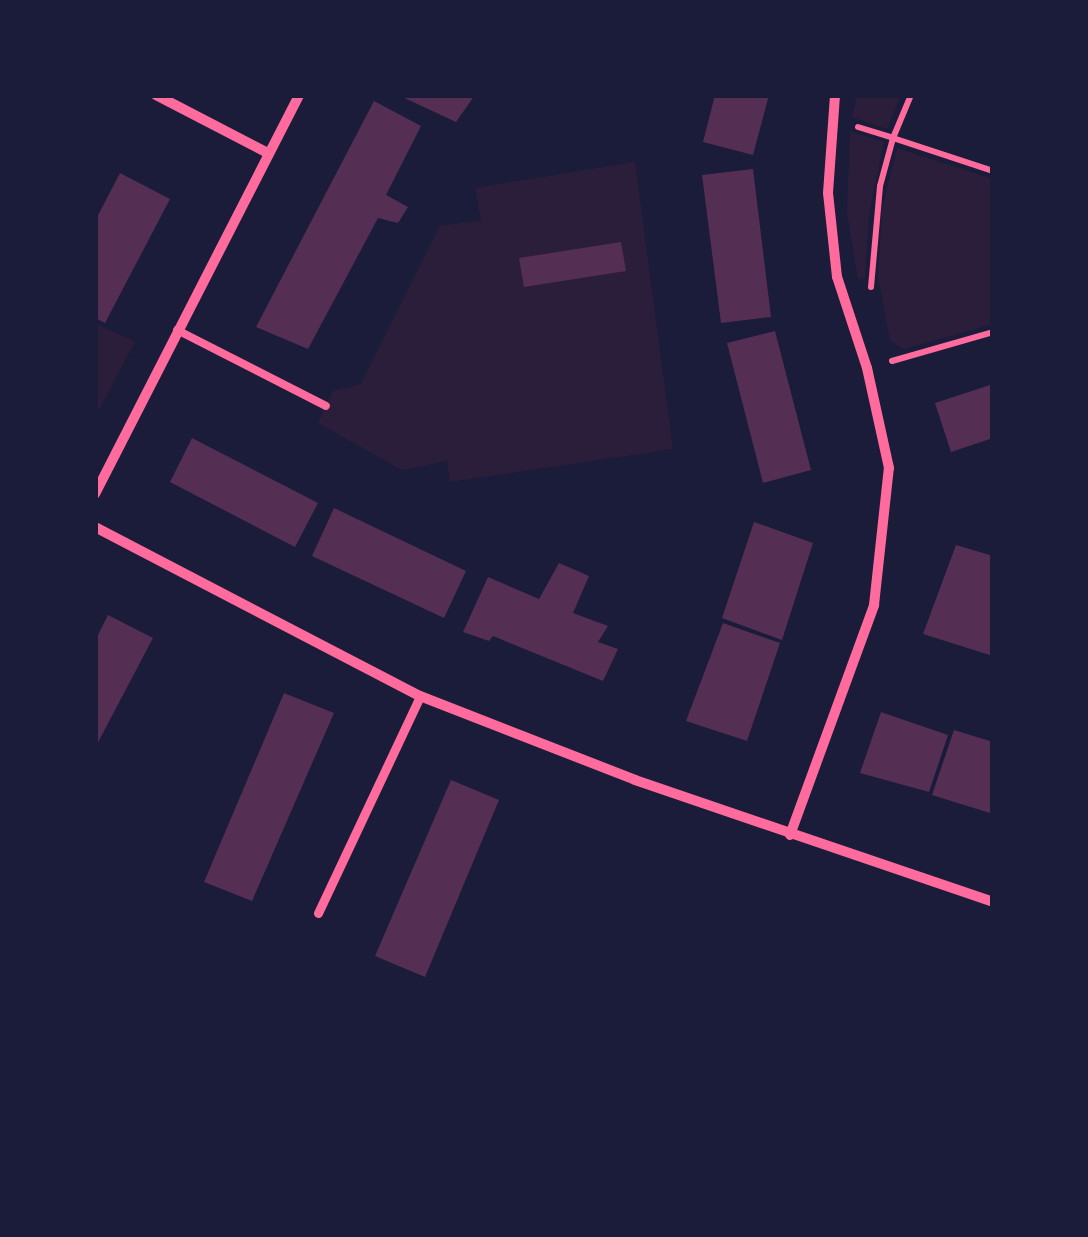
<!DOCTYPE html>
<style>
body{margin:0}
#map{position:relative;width:1088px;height:1237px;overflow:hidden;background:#1b1b3a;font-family:"Exo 2",sans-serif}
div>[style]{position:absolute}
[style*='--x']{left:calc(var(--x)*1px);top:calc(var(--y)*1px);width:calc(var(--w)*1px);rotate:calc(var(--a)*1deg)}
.green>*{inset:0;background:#2a1e3b}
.building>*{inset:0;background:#542f53}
.path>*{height:6px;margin:-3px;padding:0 3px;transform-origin:3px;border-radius:3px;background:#ff6b9d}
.service>*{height:8px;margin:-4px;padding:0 4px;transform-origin:4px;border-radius:4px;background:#ff6b9d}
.pedestrian>*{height:9px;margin:-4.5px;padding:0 4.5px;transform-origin:4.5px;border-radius:4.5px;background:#ff6b9d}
.minor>*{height:10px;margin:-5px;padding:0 5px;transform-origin:5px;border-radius:5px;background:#ff6b9d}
span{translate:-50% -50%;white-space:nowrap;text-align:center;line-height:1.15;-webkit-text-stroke:10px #1b1b3a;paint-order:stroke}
.frame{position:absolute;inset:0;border:98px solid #1b1b3a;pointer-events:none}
</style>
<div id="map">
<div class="green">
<div style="clip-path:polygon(857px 95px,901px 95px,887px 129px,852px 117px)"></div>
<div style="clip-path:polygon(850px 131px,884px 142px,869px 214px,865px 278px,858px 279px,847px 213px)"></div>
<div style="clip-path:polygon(897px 148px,993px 179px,993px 324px,904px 349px,890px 341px,878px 278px,882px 209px)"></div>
<div style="clip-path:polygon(635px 162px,673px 449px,450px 482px,447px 461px,402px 470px,318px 423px,333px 391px,361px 384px,440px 226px,481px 220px,475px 188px)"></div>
<div style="clip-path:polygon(95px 323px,135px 342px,95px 417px)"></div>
</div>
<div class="building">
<div style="clip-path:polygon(398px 95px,475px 95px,456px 122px)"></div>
<div style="clip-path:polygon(715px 95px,769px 95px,753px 155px,703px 142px)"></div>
<div style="clip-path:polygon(374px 101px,421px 126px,386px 195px,408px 207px,398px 223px,378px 218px,308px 349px,256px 327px)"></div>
<div style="clip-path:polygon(753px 169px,771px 317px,721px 323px,702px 175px)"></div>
<div style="clip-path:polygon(120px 173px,170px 199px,105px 323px,95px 318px,95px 221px)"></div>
<div style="clip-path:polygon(621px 242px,626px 271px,524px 287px,519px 258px)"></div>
<div style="clip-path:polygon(775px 331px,811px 470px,763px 483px,727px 343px)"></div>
<div style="clip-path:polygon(993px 384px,993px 438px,951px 452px,935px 403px)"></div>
<div style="clip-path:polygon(192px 438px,318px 503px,295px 547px,170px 482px)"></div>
<div style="clip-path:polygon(334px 508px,466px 571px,444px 618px,312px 556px)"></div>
<div style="clip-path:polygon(754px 522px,813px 543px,782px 640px,722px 618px)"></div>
<div style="clip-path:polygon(956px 545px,993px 556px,993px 656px,923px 634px)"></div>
<div style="clip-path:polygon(559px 563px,589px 576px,573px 613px,608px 626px,598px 642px,618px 649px,603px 681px,493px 636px,489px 641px,463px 632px,488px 577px,539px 599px)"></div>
<div style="clip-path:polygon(108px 615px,153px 638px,95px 748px,95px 641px)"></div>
<div style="clip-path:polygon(723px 623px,780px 643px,747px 741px,686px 721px)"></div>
<div style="clip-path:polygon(284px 693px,334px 713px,252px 901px,204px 882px)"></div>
<div style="clip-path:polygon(881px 712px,948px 735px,929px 792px,860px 773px)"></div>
<div style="clip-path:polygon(954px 730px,993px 742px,993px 814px,932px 795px)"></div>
<div style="clip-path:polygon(451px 780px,499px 800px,425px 977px,375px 956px)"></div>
</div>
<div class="path">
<div style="--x:858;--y:127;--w:37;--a:17"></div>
<div style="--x:893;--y:138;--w:47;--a:-67.3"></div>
<div style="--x:871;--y:287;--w:101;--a:-84.9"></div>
<div style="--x:880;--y:186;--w:50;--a:-74.8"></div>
<div style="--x:893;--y:138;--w:105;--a:18.3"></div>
<div style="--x:892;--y:361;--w:105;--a:-16"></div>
</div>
<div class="service">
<div style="--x:177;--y:330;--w:167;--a:27"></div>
</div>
<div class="pedestrian">
<div style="--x:318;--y:913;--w:240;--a:-64.8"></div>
</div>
<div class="minor">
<div style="--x:156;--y:95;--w:126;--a:27.4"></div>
<div style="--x:95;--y:494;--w:448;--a:-62.9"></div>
<div style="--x:95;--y:527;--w:366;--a:27.5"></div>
<div style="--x:420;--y:696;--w:231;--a:21.3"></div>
<div style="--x:635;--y:780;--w:378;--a:18.8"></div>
<div style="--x:790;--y:835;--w:245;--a:-69.9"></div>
<div style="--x:874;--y:605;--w:138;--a:-83.8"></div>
<div style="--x:889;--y:468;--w:102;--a:-102.4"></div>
<div style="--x:867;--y:368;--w:96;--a:-108.2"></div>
<div style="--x:837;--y:277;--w:84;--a:-96.1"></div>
<div style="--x:828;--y:193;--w:98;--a:-85.9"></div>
</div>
<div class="frame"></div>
</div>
